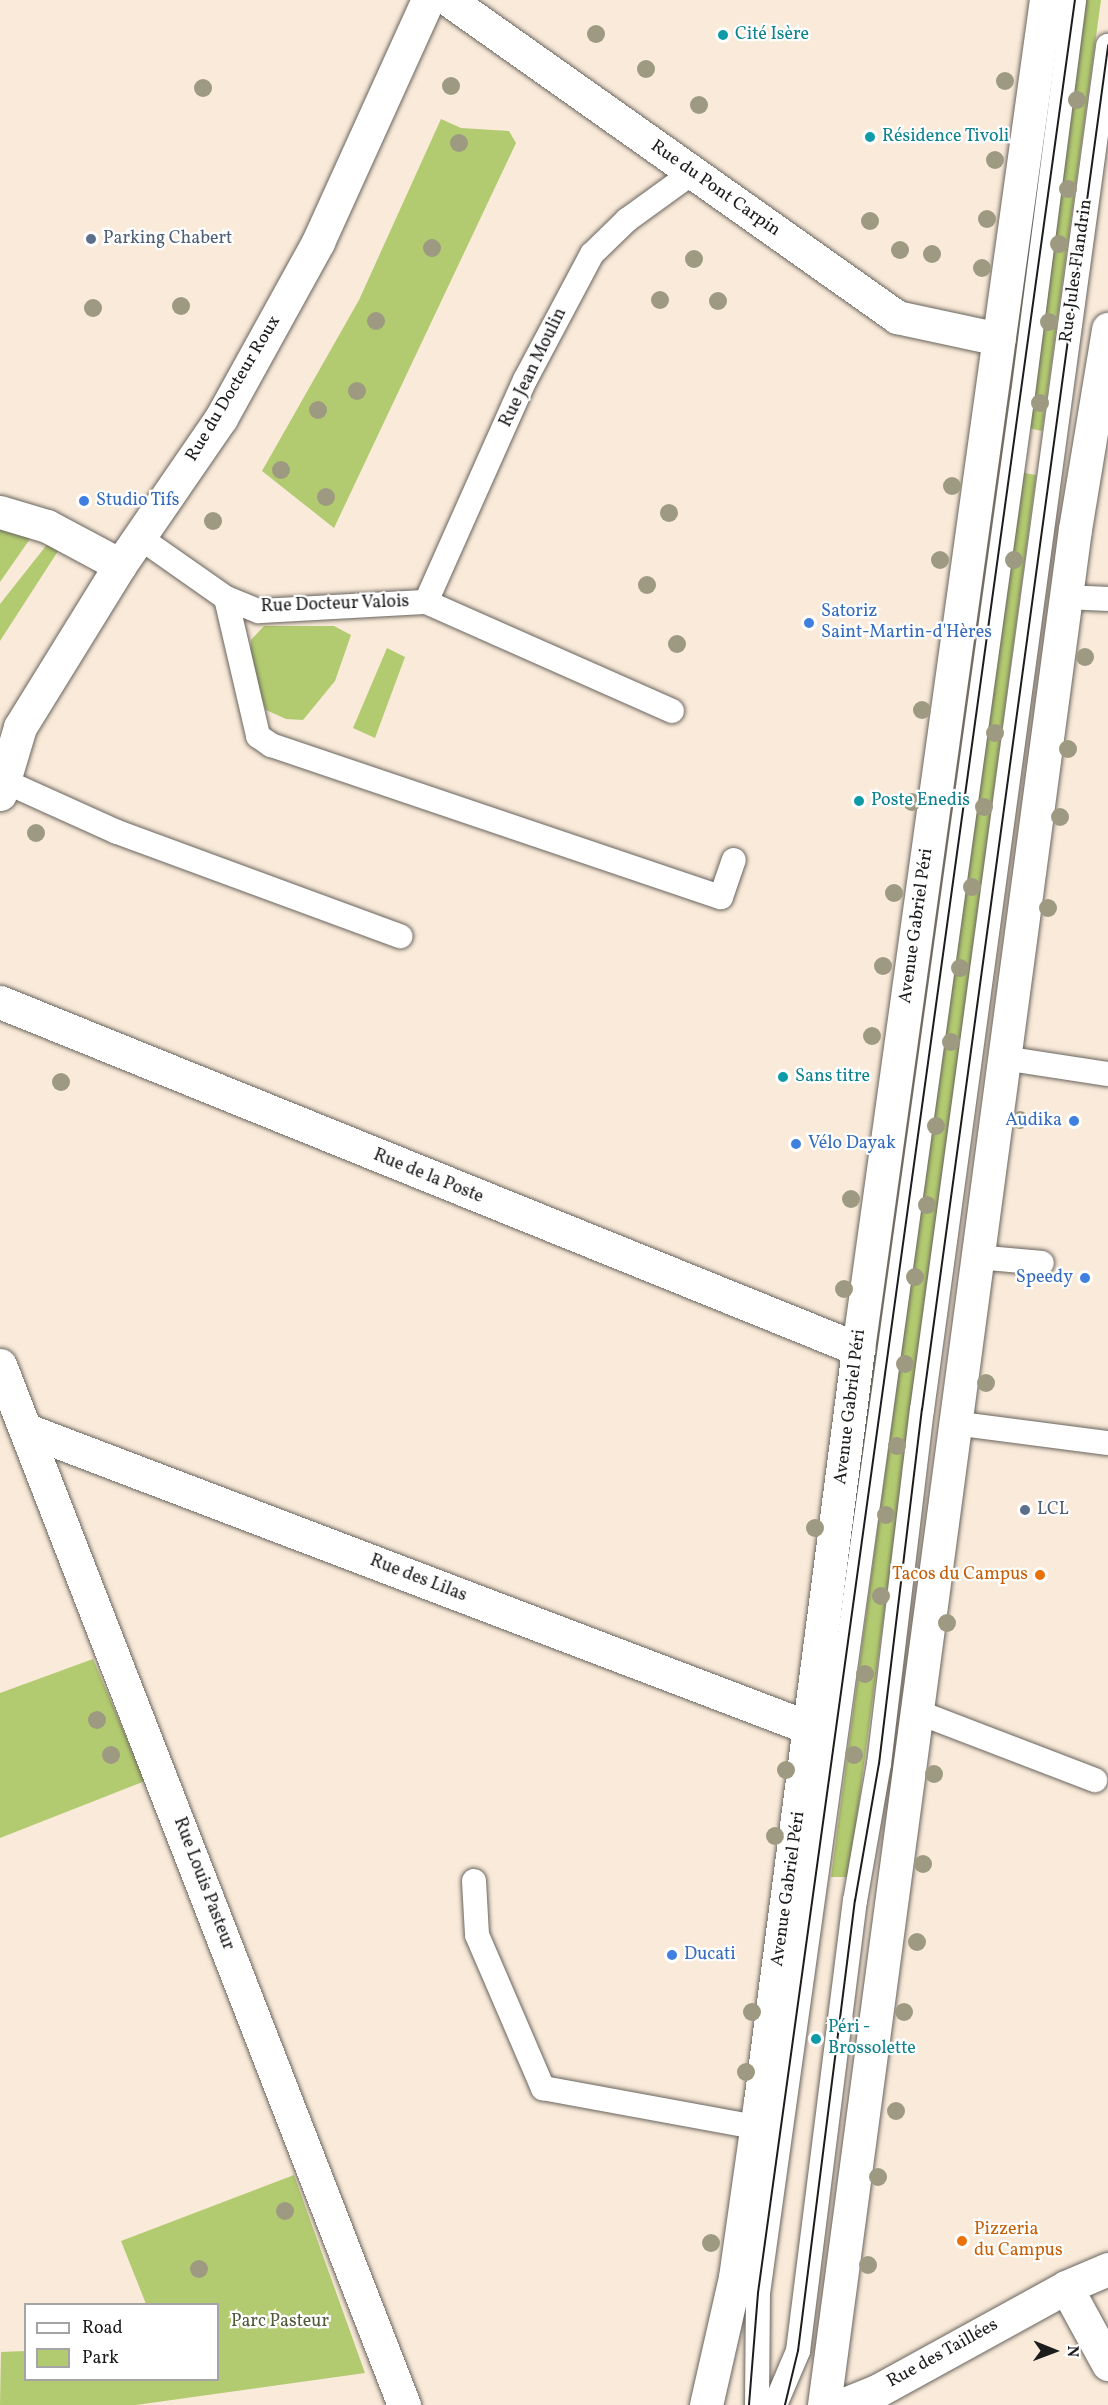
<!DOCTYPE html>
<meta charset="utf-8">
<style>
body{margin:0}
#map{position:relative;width:1108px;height:2405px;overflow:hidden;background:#f9ead9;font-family:Vollkorn,serif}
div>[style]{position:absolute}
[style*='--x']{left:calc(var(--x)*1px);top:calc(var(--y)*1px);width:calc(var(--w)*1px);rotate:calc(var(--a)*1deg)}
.green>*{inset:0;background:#b3cb70}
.roads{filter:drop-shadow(0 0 2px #69645e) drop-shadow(0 0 2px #69645e)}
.service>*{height:24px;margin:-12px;padding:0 12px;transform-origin:12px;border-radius:12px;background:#fff}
.pedestrian>*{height:33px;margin:-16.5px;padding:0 16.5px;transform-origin:16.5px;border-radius:16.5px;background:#fff}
.minor>*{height:33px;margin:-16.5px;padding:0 16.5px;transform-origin:16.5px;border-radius:16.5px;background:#fff}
.tertiary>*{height:33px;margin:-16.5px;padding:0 16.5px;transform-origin:16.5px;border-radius:16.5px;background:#fff}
.secondary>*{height:33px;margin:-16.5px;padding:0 16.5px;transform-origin:16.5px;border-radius:16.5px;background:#fff}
.tram>*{height:1.5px;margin:-0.75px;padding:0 0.75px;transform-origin:0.75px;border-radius:0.75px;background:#1c1c1c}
.trees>*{width:18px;height:18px;margin:-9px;border-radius:50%;background:#9d9a81}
.dots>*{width:16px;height:16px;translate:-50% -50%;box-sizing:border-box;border:3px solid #fff;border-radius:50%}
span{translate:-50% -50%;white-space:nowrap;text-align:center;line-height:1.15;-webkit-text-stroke:4.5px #fff;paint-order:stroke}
.culture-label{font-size:18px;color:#0d838f}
.left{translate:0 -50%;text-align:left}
.street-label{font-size:18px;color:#1c1c1c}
.service-label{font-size:18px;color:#4e5e75}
.shop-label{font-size:18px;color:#366cbe}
.right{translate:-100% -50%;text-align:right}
.food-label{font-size:18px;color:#c56008}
.park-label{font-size:18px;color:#515939}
.legend{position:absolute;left:24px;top:2303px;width:195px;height:78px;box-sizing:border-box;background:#fff;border:2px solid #a4a4a4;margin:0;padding:8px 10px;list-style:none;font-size:18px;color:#1c1c1c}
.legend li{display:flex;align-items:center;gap:12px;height:30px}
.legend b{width:30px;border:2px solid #a4a4a4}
.north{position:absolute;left:1024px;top:2321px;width:60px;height:60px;-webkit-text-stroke:4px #fff;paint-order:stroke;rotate:91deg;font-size:16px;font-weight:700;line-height:24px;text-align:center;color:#1c1c1c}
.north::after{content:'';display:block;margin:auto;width:21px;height:27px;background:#1c1c1c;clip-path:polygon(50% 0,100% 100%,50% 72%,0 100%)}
</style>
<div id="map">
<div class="green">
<div style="clip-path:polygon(1081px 0,1101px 0,1042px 431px,1023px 427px)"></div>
<div style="clip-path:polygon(441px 119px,461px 128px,509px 131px,516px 143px,334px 528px,262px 471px,359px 300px)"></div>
<div style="clip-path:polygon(1019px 472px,1036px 475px,849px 1877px,831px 1877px)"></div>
<div style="clip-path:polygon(0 515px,39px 526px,0 582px)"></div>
<div style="clip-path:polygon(49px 542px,60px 548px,0 641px,0 604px)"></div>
<div style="clip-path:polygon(264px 626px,334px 626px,351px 635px,335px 681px,303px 720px,286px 719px,266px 710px,249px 669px,251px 640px)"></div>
<div style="clip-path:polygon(387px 648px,405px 657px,375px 738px,353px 728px)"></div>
<div style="clip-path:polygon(93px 1659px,145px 1781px,0 1838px,0 1693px)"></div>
<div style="clip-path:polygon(294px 2175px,365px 2373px,136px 2405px,0 2405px,1px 2352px,25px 2351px,26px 2380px,218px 2380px,218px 2304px,146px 2304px,121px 2241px)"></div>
</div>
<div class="roads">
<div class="service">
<div style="--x:139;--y:537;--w:106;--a:35"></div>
<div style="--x:226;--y:598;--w:35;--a:22"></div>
<div style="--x:259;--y:611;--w:167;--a:-3.1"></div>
<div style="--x:426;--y:602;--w:269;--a:23.9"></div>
<div style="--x:1066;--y:597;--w:42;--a:2.7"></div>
<div style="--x:226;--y:598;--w:142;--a:76.9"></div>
<div style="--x:258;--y:736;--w:16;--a:35"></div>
<div style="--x:271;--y:745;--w:475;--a:18.7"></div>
<div style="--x:721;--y:897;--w:39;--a:-71"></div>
<div style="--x:426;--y:602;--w:243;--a:-66"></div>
<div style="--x:525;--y:380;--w:143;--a:-62"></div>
<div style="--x:592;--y:254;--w:49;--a:-44.2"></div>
<div style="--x:627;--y:220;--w:80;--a:-35.9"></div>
<div style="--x:4;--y:781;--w:124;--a:24.3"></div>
<div style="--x:117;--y:832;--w:302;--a:20.2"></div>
<div style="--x:1003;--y:1058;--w:106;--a:8.7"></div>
<div style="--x:976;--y:1257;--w:66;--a:5.2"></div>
<div style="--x:953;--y:1423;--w:156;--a:7.4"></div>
<div style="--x:915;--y:1711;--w:193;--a:21"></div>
<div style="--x:474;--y:1881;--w:54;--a:86.8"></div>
<div style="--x:477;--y:1935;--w:167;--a:66.7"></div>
<div style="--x:543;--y:2088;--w:217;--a:10.4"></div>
<div style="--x:757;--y:2405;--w:112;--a:-89.5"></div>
<div style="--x:758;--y:2293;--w:1917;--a:-82.06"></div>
<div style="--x:1023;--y:394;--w:397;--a:-82.6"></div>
<div style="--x:775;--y:2405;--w:59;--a:-66.9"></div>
<div style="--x:798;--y:2351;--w:454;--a:-82.8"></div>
<div style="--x:855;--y:1901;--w:139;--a:-80.1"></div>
<div style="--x:879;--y:1764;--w:357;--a:-83.1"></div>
<div style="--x:922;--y:1410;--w:1377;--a:-82.23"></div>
</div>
<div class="pedestrian">
<div style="--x:0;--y:512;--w:49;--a:16.6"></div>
<div style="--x:47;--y:526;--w:83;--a:28.1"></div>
</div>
<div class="minor">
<div style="--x:449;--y:0;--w:549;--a:35.28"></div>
<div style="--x:897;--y:317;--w:104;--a:12.2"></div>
<div style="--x:0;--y:794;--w:70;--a:-73.4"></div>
<div style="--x:20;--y:727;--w:190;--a:-58.3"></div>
<div style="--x:120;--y:565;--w:178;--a:-55.5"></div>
<div style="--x:221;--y:418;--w:201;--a:-61.1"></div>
<div style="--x:318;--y:242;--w:266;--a:-65.6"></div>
<div style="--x:0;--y:1002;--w:926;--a:22.02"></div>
<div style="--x:0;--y:1365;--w:1116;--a:68.77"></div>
<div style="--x:27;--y:1430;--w:838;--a:20.84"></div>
<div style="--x:1066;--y:2287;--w:88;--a:61.4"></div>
</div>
<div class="tertiary">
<div style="--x:842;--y:2405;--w:38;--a:-22"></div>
<div style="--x:877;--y:2391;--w:216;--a:-28.8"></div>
<div style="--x:1066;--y:2287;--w:46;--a:-23.2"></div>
</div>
<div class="secondary">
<div style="--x:706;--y:2405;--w:131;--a:-77.2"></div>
<div style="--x:735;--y:2277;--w:177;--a:-81.9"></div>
<div style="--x:760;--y:2102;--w:759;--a:-82.58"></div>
<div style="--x:858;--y:1349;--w:1362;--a:-82.07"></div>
<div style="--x:824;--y:2405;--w:1893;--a:-82.38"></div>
<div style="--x:1075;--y:529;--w:203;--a:-80.6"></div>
</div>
</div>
<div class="tram">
<div style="--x:749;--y:2405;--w:112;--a:-85.4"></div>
<div style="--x:758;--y:2293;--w:2315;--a:-82.13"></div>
<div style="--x:785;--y:2405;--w:56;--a:-76.5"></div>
<div style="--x:798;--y:2351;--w:454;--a:-82.8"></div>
<div style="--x:855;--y:1901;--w:139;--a:-80.1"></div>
<div style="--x:879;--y:1764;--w:357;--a:-83.1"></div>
<div style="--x:922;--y:1410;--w:1377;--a:-82.23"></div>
</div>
<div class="trees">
<div style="left:596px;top:34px"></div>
<div style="left:646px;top:69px"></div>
<div style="left:1005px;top:81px"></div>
<div style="left:451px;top:86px"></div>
<div style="left:203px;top:88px"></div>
<div style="left:1077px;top:100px"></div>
<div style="left:699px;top:105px"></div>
<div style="left:459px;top:143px"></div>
<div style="left:995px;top:160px"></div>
<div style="left:1068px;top:189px"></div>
<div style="left:987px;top:219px"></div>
<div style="left:870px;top:221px"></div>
<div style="left:1059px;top:244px"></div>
<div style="left:432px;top:248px"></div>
<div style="left:900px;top:250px"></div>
<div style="left:932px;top:254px"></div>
<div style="left:694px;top:259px"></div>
<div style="left:982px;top:268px"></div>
<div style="left:660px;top:300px"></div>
<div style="left:718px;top:301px"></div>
<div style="left:181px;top:306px"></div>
<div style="left:93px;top:308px"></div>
<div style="left:376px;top:321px"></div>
<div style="left:1049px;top:322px"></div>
<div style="left:357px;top:391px"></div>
<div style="left:1040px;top:403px"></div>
<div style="left:318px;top:410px"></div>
<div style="left:281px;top:470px"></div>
<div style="left:952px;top:486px"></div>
<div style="left:326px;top:497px"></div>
<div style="left:669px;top:513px"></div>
<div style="left:213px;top:521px"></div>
<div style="left:940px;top:560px"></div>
<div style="left:1014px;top:560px"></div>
<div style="left:647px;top:585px"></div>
<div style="left:677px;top:644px"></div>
<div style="left:1085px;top:657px"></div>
<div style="left:922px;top:710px"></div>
<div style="left:995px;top:733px"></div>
<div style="left:1068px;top:749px"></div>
<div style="left:912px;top:802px"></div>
<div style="left:984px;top:807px"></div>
<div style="left:1060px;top:817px"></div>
<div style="left:36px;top:833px"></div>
<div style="left:972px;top:887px"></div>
<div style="left:894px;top:893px"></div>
<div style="left:1048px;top:908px"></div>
<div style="left:883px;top:966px"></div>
<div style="left:960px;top:968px"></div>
<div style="left:872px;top:1036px"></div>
<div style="left:951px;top:1042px"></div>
<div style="left:61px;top:1082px"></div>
<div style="left:1020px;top:1120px"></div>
<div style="left:936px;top:1126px"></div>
<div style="left:851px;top:1199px"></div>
<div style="left:927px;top:1205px"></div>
<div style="left:915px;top:1277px"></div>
<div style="left:844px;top:1289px"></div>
<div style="left:905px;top:1364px"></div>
<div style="left:986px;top:1383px"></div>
<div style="left:897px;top:1446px"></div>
<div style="left:886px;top:1515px"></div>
<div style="left:815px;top:1528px"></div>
<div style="left:881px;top:1596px"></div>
<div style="left:947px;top:1623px"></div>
<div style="left:865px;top:1674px"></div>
<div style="left:97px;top:1720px"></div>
<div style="left:111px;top:1755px"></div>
<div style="left:854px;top:1755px"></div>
<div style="left:786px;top:1770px"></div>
<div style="left:934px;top:1774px"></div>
<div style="left:775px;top:1836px"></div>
<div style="left:923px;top:1864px"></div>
<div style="left:917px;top:1942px"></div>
<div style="left:752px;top:2012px"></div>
<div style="left:904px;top:2012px"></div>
<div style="left:746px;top:2072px"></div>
<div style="left:896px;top:2111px"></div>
<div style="left:878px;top:2177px"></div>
<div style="left:285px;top:2211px"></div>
<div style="left:711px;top:2243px"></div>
<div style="left:868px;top:2265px"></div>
<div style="left:199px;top:2269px"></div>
</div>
<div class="dots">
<div style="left:723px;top:35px;background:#0f9aa8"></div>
<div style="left:870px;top:137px;background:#0f9aa8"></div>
<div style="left:91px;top:239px;background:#5c6f8a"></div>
<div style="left:84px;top:501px;background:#3f7fe0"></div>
<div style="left:809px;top:623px;background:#3f7fe0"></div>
<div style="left:859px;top:801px;background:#0f9aa8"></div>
<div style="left:783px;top:1077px;background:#0f9aa8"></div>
<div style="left:1074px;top:1121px;background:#3f7fe0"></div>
<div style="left:796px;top:1144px;background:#3f7fe0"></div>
<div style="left:1085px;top:1278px;background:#3f7fe0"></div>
<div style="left:1025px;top:1510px;background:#5c6f8a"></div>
<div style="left:1040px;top:1575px;background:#e8710a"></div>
<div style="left:672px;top:1955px;background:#3f7fe0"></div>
<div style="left:816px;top:2039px;background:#0f9aa8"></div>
<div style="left:962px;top:2241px;background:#e8710a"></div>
</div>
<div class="culture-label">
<span class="left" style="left:735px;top:35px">Cité Isère</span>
<span class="left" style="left:882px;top:137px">Résidence Tivoli</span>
<span class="left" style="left:871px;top:801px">Poste Enedis</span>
<span class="left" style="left:795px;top:1077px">Sans titre</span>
<span class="left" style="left:828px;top:2039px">Péri -<br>Brossolette</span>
</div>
<div class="street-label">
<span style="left:715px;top:189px;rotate:35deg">Rue du Pont Carpin</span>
<span style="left:1077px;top:271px;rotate:-82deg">Rue Jules Flandrin</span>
<span style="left:534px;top:368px;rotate:-64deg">Rue Jean Moulin</span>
<span style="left:234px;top:389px;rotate:-59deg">Rue du Docteur Roux</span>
<span style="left:335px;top:605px;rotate:-2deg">Rue Docteur Valois</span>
<span style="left:917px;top:926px;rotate:-82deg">Avenue Gabriel Péri</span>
<span style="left:428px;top:1177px;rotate:22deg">Rue de la Poste</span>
<span style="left:851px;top:1407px;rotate:-83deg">Avenue Gabriel Péri</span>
<span style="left:418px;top:1579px;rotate:21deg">Rue des Lilas</span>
<span style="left:203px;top:1884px;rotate:69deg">Rue Louis Pasteur</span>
<span style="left:789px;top:1889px;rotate:-82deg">Avenue Gabriel Péri</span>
<span style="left:943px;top:2354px;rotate:-29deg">Rue des Taillées</span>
</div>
<div class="service-label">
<span class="left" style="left:103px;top:239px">Parking Chabert</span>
<span class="left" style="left:1037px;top:1510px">LCL</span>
</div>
<div class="shop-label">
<span class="left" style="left:96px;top:501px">Studio Tifs</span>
<span class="left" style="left:821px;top:623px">Satoriz<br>Saint-Martin-d'Hères</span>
<span class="right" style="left:1062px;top:1121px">Audika</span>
<span class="left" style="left:808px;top:1144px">Vélo Dayak</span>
<span class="right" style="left:1073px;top:1278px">Speedy</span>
<span class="left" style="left:684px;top:1955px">Ducati</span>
</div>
<div class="food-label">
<span class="right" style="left:1028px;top:1575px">Tacos du Campus</span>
<span class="left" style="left:974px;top:2241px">Pizzeria<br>du Campus</span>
</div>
<div class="park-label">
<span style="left:280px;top:2322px">Parc Pasteur</span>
</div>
<ul class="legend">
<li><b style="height:8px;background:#fff"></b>Road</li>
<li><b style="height:16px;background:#b3cb70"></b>Park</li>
</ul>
<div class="north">N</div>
</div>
